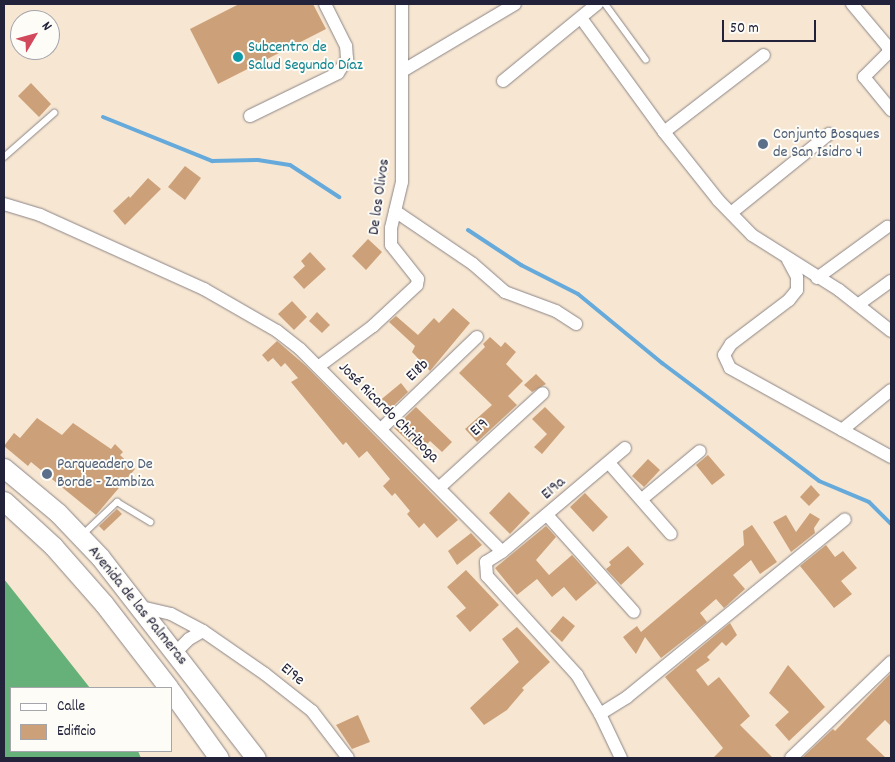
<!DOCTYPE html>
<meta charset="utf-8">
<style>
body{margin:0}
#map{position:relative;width:895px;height:762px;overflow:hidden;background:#f7e7d2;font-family:Dekko,sans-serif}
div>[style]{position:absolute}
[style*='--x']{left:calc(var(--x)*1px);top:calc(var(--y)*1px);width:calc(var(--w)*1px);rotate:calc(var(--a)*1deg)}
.forest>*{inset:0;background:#66b17a}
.stream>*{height:4px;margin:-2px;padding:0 2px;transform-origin:2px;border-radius:2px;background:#66aadb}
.building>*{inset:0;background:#cca17a}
.roads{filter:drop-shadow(0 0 1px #8c8486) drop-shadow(0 0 1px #8c8486)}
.service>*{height:6px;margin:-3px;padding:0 3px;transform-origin:3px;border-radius:3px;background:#fff}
.minor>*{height:12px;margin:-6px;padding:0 6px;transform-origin:6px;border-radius:6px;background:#fff}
.primary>*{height:19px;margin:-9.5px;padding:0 9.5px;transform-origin:9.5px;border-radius:9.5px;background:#fff}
.dots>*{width:14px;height:14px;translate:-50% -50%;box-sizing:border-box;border:2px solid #fdfcf7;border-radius:50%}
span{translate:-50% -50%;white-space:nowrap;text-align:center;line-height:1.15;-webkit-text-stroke:4px #fdfcf7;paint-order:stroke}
.culture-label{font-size:16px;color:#0d838f}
.left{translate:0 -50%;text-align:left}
.service-label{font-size:16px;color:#4e5e75}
.street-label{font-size:16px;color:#22223b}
.frame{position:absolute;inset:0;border:5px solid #22223b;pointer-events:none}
.legend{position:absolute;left:10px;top:687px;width:162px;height:65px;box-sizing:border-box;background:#fdfcf7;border:1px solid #a5a5ac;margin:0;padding:6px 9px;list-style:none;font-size:15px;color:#22223b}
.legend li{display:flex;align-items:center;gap:10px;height:25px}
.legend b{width:25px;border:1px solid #a5a5ac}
.north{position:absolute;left:10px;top:10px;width:50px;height:50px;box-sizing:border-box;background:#fdfcf7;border:1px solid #a5a5ac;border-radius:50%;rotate:53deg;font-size:14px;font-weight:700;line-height:20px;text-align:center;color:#22223b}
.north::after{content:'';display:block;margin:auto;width:18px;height:22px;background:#d1495b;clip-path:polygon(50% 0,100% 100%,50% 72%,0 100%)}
.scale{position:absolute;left:722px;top:20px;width:94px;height:22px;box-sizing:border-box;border:2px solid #22223b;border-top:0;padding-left:6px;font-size:15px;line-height:18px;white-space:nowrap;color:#22223b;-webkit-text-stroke:4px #fdfcf7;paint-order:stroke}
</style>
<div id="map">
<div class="forest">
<div style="clip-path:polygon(4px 579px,90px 688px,11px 688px,11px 751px,138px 751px,141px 758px,4px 758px)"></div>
</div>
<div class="stream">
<div style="--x:103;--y:117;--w:118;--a:22"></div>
<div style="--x:212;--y:161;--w:46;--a:-1.2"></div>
<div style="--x:258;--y:160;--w:32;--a:9"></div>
<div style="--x:290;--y:165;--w:59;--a:33.1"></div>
<div style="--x:468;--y:230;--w:64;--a:33.4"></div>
<div style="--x:521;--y:265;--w:64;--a:27"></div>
<div style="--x:578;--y:294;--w:109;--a:39.4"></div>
<div style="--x:662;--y:363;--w:196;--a:36.9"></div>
<div style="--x:819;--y:481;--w:54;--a:22.8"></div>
<div style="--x:869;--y:502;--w:31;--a:45"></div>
</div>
<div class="building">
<div style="clip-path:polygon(239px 4px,313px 4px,326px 29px,218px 84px,190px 29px)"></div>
<div style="clip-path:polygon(31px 83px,51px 104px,39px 117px,18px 96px)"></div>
<div style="clip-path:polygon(185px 166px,201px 178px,185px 200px,168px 187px)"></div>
<div style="clip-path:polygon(148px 178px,161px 189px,125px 225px,113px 211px,129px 196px,130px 198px)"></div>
<div style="clip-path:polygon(368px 239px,382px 252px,366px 270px,352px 256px)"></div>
<div style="clip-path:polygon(310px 252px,326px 269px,304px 289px,293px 277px,305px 266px,301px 261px)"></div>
<div style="clip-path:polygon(292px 301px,307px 317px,294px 330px,278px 314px)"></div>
<div style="clip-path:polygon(453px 308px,470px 323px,430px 371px,412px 352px,415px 346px,389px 322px,396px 316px,418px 335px,434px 318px,439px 323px)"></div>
<div style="clip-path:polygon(317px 312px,330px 325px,322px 333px,309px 321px)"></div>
<div style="clip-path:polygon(490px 337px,501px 347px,505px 342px,516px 352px,506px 364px,523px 381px,508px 396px,517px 405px,477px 442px,465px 429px,492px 405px,459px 373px,485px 347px,483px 344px)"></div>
<div style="clip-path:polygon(277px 341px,306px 366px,458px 520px,437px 538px,424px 523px,419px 528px,407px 514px,410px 511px,395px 493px,392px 496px,383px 486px,390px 479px,367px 451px,359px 458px,346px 442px,343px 445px,291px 382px,298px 378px,285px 363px,281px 367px,273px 358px,268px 362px,262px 355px)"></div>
<div style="clip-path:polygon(536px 374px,546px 384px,532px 392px,524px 385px)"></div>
<div style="clip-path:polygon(401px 383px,408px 392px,387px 412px,378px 402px)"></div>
<div style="clip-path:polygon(416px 407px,452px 442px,442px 452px,430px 441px,420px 452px,394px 428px)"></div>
<div style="clip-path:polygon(545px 407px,565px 427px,542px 454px,534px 447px,547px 434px,532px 419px)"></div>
<div style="clip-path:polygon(37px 418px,62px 435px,73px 423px,111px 449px,115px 444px,123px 452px,120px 455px,135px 469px,96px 515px,31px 462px,28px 466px,4px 446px,14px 433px,20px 438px)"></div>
<div style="clip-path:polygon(708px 455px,725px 475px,712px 485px,696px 465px)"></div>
<div style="clip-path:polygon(648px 459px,660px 470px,644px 487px,632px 476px)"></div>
<div style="clip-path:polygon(811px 485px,820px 495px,809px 506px,800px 497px)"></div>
<div style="clip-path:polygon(509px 492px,530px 513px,510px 534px,489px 513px)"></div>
<div style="clip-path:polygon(585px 493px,608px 517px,593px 532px,570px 507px)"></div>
<div style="clip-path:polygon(117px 509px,122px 514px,104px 531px,99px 526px)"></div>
<div style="clip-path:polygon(810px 513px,820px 519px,814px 528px,815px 533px,791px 552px,773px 522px,786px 515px,796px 532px)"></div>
<div style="clip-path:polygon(752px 525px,777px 562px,760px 574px,751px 560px,733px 575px,745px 589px,724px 608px,716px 599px,700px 613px,707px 622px,661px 658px,645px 637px,636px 654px,623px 637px,637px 626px,641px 632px,744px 545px,743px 531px)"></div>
<div style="clip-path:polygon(546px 526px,556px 537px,536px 560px,549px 575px,572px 555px,597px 583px,576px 601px,564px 587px,552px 597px,537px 579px,517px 595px,495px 568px)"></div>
<div style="clip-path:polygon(471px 533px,482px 545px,457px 565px,448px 551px)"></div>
<div style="clip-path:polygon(826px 545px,835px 557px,843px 551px,857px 568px,841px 581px,852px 594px,834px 608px,800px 566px)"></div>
<div style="clip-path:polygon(628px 546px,644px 564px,621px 585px,606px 569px,611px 565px,609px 562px)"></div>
<div style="clip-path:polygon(466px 570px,499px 605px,470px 632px,456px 616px,466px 608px,447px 587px)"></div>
<div style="clip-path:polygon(563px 616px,575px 626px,562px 642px,550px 631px)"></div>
<div style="clip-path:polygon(730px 623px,737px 635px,726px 646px,722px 642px,707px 657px,710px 660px,696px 670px,708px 686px,719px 677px,750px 716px,740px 725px,773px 758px,713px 758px,723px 748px,665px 677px)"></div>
<div style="clip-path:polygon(517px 627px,550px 662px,522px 688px,524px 690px,507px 710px,484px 725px,470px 708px,519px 662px,502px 639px)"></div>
<div style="clip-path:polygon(788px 665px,825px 707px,789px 741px,775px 725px,789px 712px,769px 693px)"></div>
<div style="clip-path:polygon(891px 673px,891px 726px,885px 720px,866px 739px,886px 758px,802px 758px,833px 729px,835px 731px)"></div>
<div style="clip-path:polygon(358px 715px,370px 742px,352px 749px,336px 725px)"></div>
</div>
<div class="roads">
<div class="service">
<div style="--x:605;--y:4;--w:69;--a:53.8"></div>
<div style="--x:4;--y:157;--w:67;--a:-41.3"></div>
<div style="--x:81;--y:536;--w:50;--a:-43.4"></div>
<div style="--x:117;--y:502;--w:39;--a:31"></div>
</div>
<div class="minor">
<div style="--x:852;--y:4;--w:56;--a:50.1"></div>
<div style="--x:888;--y:47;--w:6;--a:90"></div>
<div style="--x:888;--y:53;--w:34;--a:135"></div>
<div style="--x:864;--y:77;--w:43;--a:50.7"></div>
<div style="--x:581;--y:18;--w:141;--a:53.9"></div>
<div style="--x:664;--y:132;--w:87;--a:51.5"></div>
<div style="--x:718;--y:200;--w:49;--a:45.8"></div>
<div style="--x:752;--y:235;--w:103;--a:32.3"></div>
<div style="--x:839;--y:290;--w:66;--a:38.3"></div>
<div style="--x:404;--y:70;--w:129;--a:-30.7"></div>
<div style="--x:503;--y:81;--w:122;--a:-39.3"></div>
<div style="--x:250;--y:116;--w:98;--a:-26"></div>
<div style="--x:338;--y:73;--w:17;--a:-57"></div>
<div style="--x:347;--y:59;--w:13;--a:-94"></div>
<div style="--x:346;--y:46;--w:47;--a:-116.6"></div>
<div style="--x:664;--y:132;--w:126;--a:-37.6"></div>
<div style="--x:4;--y:204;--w:38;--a:17"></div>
<div style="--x:40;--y:215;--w:180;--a:24.3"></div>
<div style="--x:204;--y:289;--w:84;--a:29.9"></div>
<div style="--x:277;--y:331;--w:29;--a:38"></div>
<div style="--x:300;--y:349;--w:286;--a:45.1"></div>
<div style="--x:502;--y:552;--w:19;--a:148"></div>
<div style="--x:486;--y:562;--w:14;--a:86"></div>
<div style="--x:487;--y:576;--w:134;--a:47.7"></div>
<div style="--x:577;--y:675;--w:45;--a:59.5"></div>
<div style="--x:600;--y:714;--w:49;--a:64.5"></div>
<div style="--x:395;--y:211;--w:94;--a:34.2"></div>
<div style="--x:473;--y:264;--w:43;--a:41.2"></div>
<div style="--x:505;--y:292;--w:54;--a:20.4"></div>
<div style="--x:556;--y:311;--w:24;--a:33"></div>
<div style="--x:731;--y:213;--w:126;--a:-38.9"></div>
<div style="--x:788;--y:260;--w:19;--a:62"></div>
<div style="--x:797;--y:277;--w:13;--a:90"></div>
<div style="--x:797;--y:290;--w:13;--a:129"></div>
<div style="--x:789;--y:300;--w:73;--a:142.8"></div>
<div style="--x:731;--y:344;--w:13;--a:122"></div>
<div style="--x:724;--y:355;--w:14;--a:65"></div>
<div style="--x:730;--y:368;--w:184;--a:28.9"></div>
<div style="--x:817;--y:278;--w:87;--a:-36.1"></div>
<div style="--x:859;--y:304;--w:39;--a:-36"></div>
<div style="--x:318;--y:367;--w:69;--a:-36.7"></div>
<div style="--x:373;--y:326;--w:60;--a:-43"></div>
<div style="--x:417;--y:285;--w:6;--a:-81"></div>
<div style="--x:418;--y:279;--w:43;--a:-128.5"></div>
<div style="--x:391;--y:245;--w:17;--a:-90"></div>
<div style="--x:391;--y:228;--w:47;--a:-76.6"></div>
<div style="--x:402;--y:182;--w:178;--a:-90"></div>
<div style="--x:381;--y:429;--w:133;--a:-43.8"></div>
<div style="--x:842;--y:430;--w:63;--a:-39.2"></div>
<div style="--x:609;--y:463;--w:94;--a:48.9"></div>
<div style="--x:440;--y:487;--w:139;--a:-42.4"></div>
<div style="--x:642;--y:499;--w:75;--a:-39.6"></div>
<div style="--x:547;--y:515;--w:130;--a:48.1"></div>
<div style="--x:502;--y:552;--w:161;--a:-40.2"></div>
<div style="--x:141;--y:607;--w:31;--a:13"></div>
<div style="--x:171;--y:614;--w:36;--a:28"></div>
<div style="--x:203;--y:631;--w:75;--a:34.7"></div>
<div style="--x:265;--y:674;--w:60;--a:38.2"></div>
<div style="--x:312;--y:711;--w:59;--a:52.5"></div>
<div style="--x:176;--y:652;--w:18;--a:-45"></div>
<div style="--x:189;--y:639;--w:16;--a:-30"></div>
<div style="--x:600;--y:714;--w:32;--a:-32"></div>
<div style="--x:627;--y:697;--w:281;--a:-39.2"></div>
<div style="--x:791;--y:758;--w:139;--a:-43.8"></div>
</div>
<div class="primary">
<div style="--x:4;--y:468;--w:70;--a:39.8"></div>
<div style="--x:58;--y:513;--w:61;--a:46.3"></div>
<div style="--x:100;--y:557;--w:254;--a:52.2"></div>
<div style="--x:4;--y:501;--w:67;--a:42.6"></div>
<div style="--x:53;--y:546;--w:77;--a:48.7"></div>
<div style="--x:104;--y:604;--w:106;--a:52.3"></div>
<div style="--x:171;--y:691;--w:82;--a:54.4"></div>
</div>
</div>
<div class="dots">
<div style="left:238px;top:57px;background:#0f9aa8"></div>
<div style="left:763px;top:144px;background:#5c6f8a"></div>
<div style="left:47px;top:474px;background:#5c6f8a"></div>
</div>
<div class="culture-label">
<span class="left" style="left:248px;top:57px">Subcentro de<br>Salud Segundo Díaz</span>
</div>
<div class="service-label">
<span class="left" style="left:773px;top:144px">Conjunto Bosques<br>de San Isidro 4</span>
<span class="left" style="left:57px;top:474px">Parqueadero De<br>Borde - Zambiza</span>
</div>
<div class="street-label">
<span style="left:380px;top:197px;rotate:-82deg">De los Olivos</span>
<span style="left:418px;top:371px;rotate:-44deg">E18b</span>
<span style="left:388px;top:413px;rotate:45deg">José Ricardo Chiriboga</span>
<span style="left:480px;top:428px;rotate:-43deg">E19</span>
<span style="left:554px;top:489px;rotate:-41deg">E19a</span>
<span style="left:137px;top:606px;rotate:51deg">Avenida de las Palmeras</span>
<span style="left:292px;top:675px;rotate:39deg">E19e</span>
</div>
<div class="frame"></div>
<ul class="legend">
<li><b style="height:6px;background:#fff"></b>Calle</li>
<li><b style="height:14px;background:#cca17a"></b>Edificio</li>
</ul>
<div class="north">N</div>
<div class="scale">50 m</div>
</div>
